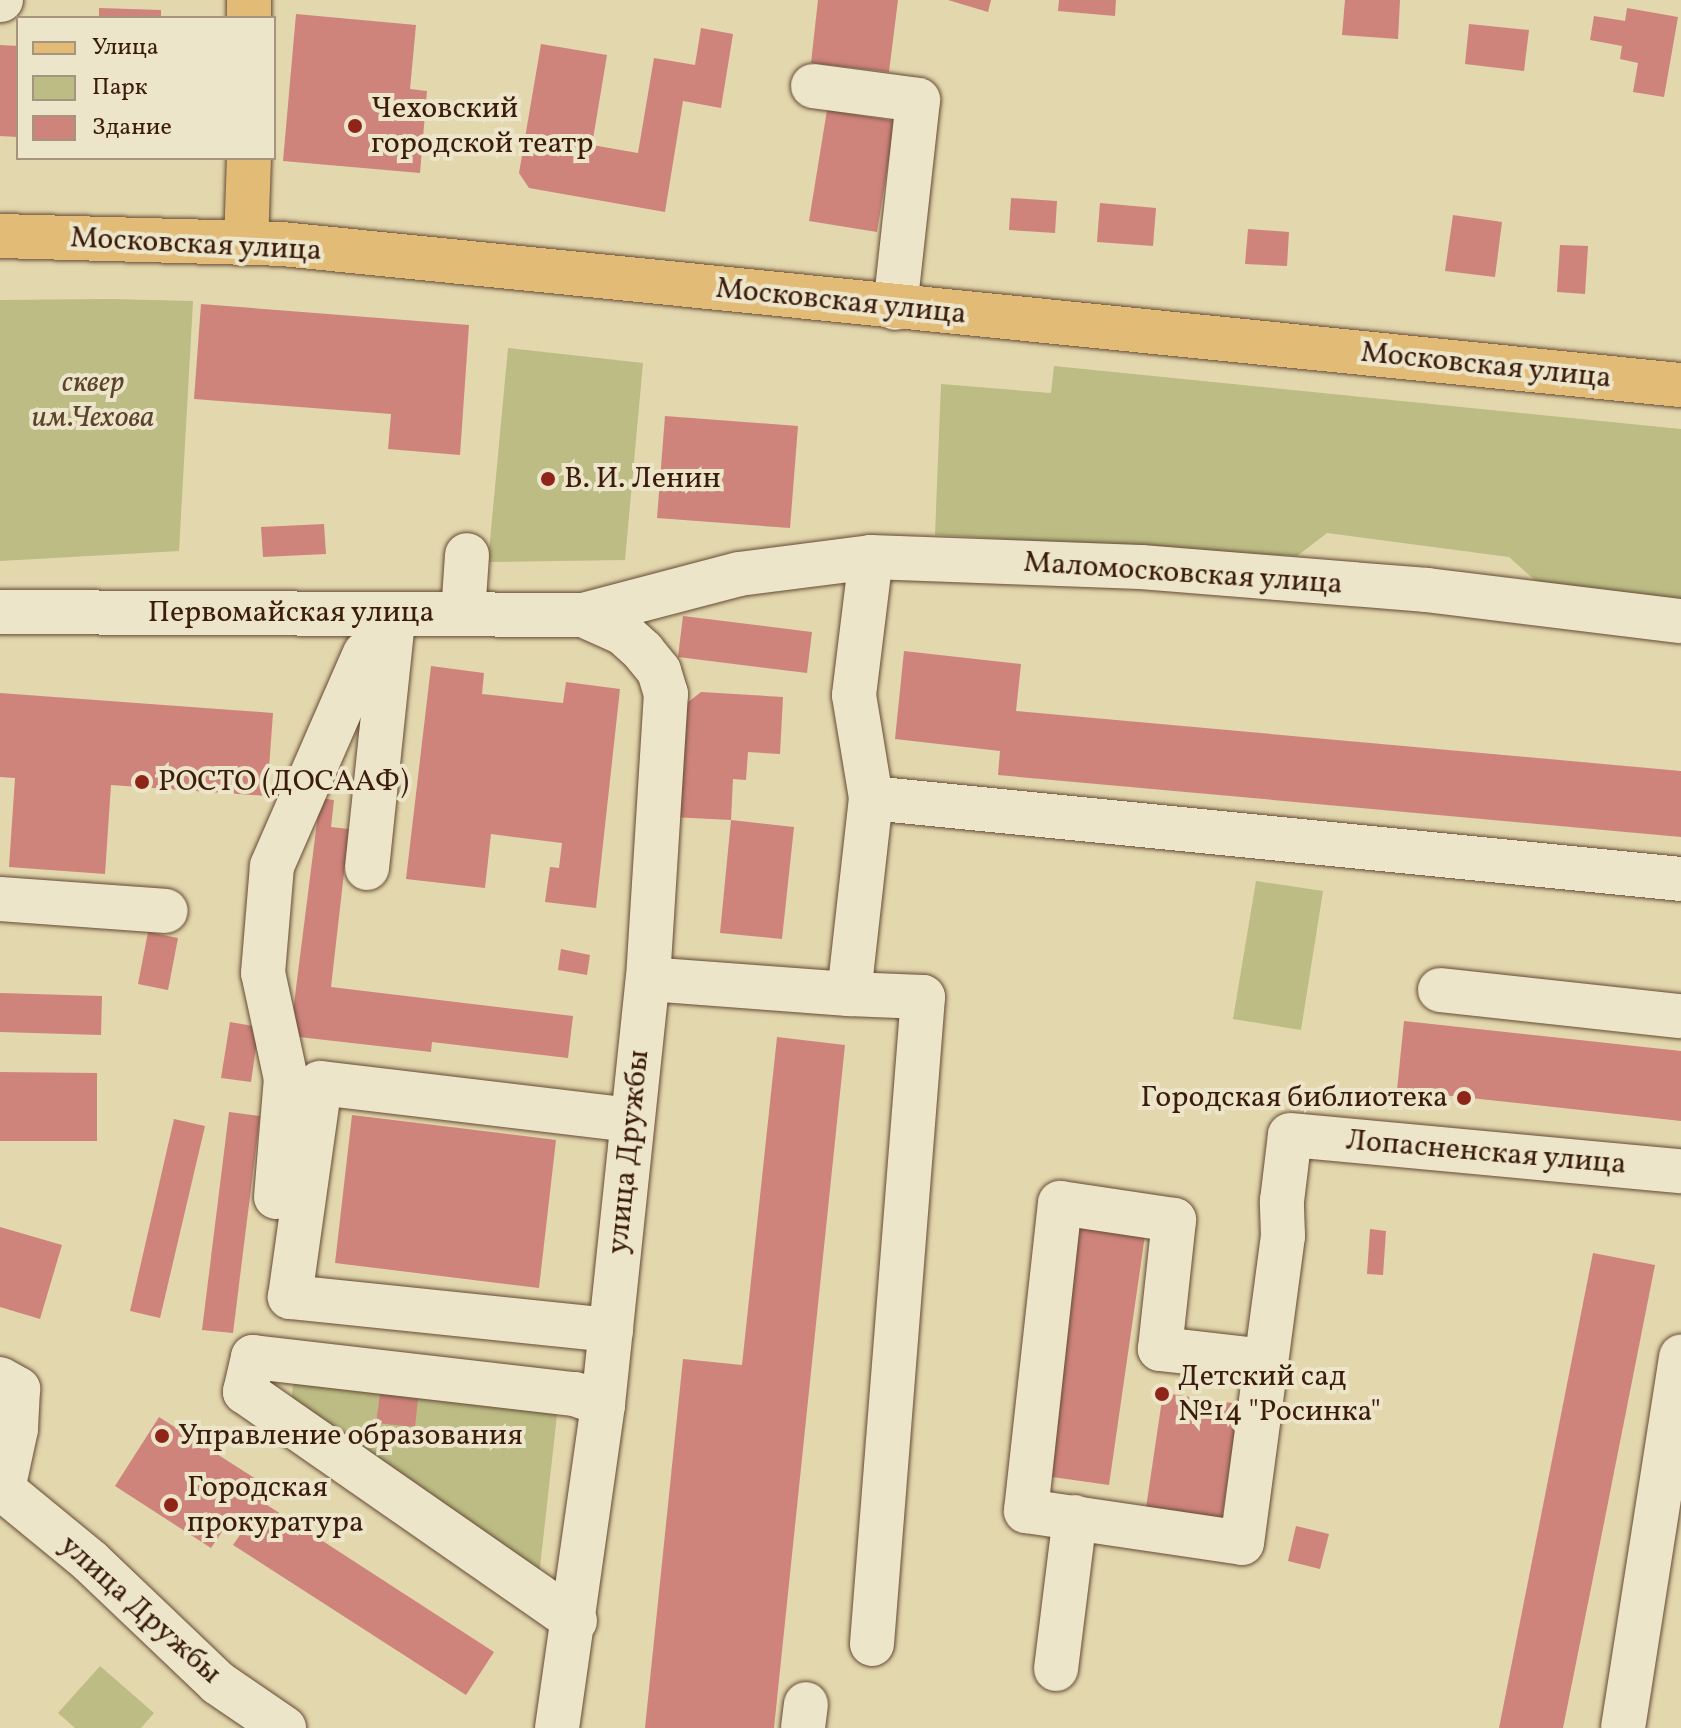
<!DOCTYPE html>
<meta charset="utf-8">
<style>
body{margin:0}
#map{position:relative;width:1681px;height:1728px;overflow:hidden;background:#e3d7ad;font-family:Vollkorn,serif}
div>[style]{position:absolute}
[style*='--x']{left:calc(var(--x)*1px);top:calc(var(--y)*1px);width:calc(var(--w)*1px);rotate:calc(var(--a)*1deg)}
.green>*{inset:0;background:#bcbc84}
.building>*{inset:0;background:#ce847b}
.roads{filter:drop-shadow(0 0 2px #654b35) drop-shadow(0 0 2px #654b35)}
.minor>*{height:44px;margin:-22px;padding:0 22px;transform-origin:22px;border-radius:22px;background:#ede5ca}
.major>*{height:44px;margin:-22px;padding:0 22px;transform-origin:22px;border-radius:22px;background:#e2bc76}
.dots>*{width:22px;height:22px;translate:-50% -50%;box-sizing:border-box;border:4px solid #ede5ca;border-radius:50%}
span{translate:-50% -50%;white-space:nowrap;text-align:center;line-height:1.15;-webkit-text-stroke:8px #ede5ca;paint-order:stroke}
.poi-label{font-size:30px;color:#3b1c0d}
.left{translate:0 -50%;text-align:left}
.right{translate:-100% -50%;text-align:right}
.street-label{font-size:30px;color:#3b1c0d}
.park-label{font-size:30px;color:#5b442b;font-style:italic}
.legend{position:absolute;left:16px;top:16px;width:260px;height:144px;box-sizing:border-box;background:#ede5ca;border:2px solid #a6957e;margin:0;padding:10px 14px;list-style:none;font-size:24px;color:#3b1c0d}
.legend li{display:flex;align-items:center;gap:16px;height:40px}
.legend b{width:40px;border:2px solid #a6957e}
</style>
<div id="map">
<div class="green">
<div style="clip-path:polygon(110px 299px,193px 301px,179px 551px,0 561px,0 300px)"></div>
<div style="clip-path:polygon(508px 348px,643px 363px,625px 560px,488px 562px)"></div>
<div style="clip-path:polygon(1054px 366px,1681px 429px,1681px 601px,1537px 582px,1509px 557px,1327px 533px,1297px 556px,935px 535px,941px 384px,1051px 393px)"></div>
<div style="clip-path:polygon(1256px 881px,1323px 891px,1301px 1030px,1233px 1019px)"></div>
<div style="clip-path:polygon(293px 1376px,558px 1406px,539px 1576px,292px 1402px)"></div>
<div style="clip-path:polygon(100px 1666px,154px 1713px,141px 1728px,75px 1728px,58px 1713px)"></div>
</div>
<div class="building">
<div style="clip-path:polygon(818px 0,898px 0,889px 72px,811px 63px)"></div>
<div style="clip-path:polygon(948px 0,991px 0,988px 12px)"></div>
<div style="clip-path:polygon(1059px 0,1116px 0,1115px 16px,1058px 11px)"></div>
<div style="clip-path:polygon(1345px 0,1400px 0,1398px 39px,1342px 35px)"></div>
<div style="clip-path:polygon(99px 8px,161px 10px,161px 18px,99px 18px)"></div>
<div style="clip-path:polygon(1627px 8px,1678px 17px,1664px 97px,1633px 92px,1638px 63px,1620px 59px,1622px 46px,1590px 40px,1594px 16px,1625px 21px)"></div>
<div style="clip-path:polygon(296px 14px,416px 25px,410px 89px,427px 91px,420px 173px,283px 161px)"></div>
<div style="clip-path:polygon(1469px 24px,1529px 30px,1524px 71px,1465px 64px)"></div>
<div style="clip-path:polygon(701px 28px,733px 34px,721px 108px,683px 101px,665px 212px,529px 188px,519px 173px,541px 44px,607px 55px,592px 145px,638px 153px,654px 58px,695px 65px)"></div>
<div style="clip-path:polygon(0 45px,18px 46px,18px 137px,0 136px)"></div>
<div style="clip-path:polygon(827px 110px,895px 121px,877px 232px,809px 221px)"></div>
<div style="clip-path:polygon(1011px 198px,1057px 201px,1055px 233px,1009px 230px)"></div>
<div style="clip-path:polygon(1100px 203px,1156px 208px,1153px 246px,1097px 242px)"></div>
<div style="clip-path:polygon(1453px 215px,1502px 222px,1495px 277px,1445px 271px)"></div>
<div style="clip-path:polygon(1248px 229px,1289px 232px,1287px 266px,1245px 264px)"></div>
<div style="clip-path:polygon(1560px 245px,1588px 246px,1585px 294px,1557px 292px)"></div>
<div style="clip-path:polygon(201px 304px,469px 325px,460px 455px,388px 449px,391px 414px,194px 399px)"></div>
<div style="clip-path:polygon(665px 416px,798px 426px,790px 528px,657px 518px)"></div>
<div style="clip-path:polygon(324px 524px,326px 554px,263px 557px,261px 527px)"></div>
<div style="clip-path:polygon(683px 616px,812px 632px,807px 673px,678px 657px)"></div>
<div style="clip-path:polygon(904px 651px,1021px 664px,1016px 711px,1681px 771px,1681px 837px,998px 775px,1000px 751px,895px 739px)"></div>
<div style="clip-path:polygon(431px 666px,484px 673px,482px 694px,563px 703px,566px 682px,620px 689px,596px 908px,545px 902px,550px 867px,559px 868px,562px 843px,491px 834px,485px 888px,406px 879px)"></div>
<div style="clip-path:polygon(701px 692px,783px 697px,780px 754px,748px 752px,746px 780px,733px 779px,731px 820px,671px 817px,678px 710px)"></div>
<div style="clip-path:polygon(0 693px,273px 713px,267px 796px,111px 785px,105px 874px,9px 867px,15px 778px,0 777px)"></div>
<div style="clip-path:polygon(320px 798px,334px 800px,331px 827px,349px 829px,331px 987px,573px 1016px,568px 1058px,432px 1042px,431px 1052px,299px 1037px,291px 1028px)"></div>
<div style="clip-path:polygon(731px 820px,794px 827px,782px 939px,720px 933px)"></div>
<div style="clip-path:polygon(148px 932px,178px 938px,168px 990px,138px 984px)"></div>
<div style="clip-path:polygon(561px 949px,590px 955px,587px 975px,558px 970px)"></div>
<div style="clip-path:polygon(0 993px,102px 996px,101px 1035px,0 1032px)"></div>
<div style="clip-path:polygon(1404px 1021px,1681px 1051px,1681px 1121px,1397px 1090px)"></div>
<div style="clip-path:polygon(230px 1022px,259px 1027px,251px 1082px,221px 1078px)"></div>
<div style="clip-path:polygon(777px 1037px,845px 1045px,774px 1728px,645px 1728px,683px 1359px,742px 1365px)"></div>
<div style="clip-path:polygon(0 1072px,97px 1073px,97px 1141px,0 1141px)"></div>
<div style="clip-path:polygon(229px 1112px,260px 1116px,233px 1333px,202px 1330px)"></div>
<div style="clip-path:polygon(352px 1115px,556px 1140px,539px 1288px,335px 1263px)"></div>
<div style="clip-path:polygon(174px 1119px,205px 1126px,160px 1318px,130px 1311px)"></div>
<div style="clip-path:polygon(1076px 1218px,1146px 1228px,1109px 1485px,1038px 1475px)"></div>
<div style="clip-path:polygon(0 1227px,62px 1245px,40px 1319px,0 1307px)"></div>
<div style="clip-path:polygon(1370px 1229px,1386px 1231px,1383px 1275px,1367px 1274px)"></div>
<div style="clip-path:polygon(1593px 1253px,1655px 1265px,1603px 1528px,1563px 1728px,1499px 1728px)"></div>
<div style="clip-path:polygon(1163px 1393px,1239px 1404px,1222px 1519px,1146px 1508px)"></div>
<div style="clip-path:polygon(380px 1394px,418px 1399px,415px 1427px,376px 1423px)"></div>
<div style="clip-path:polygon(159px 1417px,273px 1490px,264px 1503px,494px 1652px,466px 1695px,233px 1545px,242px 1532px,228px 1523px,211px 1548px,115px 1486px)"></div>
<div style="clip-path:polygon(1296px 1526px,1329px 1534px,1320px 1569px,1288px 1561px)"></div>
</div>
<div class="roads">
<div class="minor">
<div style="--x:0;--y:0;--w:1;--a:0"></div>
<div style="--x:813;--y:86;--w:106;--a:7.6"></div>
<div style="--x:918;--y:100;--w:209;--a:96.3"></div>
<div style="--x:0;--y:612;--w:583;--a:0.29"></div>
<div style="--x:583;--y:615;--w:161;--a:-14.7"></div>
<div style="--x:739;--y:574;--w:133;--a:-7.3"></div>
<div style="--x:871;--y:557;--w:270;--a:2.1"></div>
<div style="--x:1141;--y:567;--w:287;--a:4.6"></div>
<div style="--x:1427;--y:590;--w:256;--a:7"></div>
<div style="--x:463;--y:614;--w:59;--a:-86.1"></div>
<div style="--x:871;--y:798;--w:814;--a:5.71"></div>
<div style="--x:367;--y:868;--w:249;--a:-84"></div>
<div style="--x:0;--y:899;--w:166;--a:4.1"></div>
<div style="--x:648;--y:979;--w:202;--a:4.3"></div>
<div style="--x:849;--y:994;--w:197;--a:-83.6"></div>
<div style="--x:871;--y:798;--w:104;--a:-99.4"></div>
<div style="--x:854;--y:695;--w:139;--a:-83"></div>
<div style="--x:1440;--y:990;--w:242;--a:6.2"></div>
<div style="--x:849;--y:994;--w:74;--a:2.3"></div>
<div style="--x:923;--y:997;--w:649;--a:94.51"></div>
<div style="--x:276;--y:1197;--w:118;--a:-85.2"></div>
<div style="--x:286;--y:1079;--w:108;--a:-102.2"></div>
<div style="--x:263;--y:973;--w:107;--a:-85.2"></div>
<div style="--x:272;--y:866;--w:232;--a:-66.4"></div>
<div style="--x:611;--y:1330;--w:323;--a:-174.1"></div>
<div style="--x:290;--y:1297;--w:216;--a:-82"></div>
<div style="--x:320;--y:1083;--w:313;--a:6.8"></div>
<div style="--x:1266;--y:1361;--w:107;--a:-173.5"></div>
<div style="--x:1160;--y:1349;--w:130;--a:-83.8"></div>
<div style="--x:1174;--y:1220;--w:115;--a:-171.5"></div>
<div style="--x:1060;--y:1203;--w:310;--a:96.3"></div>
<div style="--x:1026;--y:1511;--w:218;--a:8.4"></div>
<div style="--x:1242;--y:1543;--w:310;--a:-82.4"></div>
<div style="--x:1283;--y:1236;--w:35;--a:-92"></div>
<div style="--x:1282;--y:1201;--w:66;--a:-83.1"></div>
<div style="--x:1290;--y:1135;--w:393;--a:5.3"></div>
<div style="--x:0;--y:1379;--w:21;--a:29"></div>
<div style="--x:18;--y:1389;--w:40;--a:92.9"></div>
<div style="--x:16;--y:1429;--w:61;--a:102.2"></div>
<div style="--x:0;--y:1487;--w:117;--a:39.4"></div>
<div style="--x:90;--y:1561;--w:177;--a:43.6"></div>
<div style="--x:218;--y:1683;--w:80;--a:34.3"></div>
<div style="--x:575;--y:1621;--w:402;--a:-145.2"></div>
<div style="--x:245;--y:1392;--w:36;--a:-77"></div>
<div style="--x:253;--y:1357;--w:324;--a:6.6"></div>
<div style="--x:575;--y:1394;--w:30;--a:20"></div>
<div style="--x:1056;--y:1669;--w:153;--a:-82.9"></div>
<div style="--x:557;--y:1728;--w:327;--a:-81.9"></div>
<div style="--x:603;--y:1404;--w:427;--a:-84"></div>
<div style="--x:648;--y:979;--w:286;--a:-86.4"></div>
<div style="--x:666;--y:694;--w:24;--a:-107"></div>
<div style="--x:659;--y:671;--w:26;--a:-129"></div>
<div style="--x:643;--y:651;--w:27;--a:-138"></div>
<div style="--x:623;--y:633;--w:44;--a:-155.8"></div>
<div style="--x:803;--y:1728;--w:24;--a:-83"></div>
<div style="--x:1623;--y:1728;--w:376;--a:-81.1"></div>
</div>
<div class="major">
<div style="--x:249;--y:0;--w:18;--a:90"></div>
<div style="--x:0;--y:236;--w:282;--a:1.6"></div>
<div style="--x:282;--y:244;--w:1406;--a:5.76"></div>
<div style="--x:246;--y:243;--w:85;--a:-88"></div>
</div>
</div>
<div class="dots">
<div style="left:355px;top:126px;background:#8f2418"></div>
<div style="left:548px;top:479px;background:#8f2418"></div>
<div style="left:142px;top:782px;background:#8f2418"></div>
<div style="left:1464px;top:1098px;background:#8f2418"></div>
<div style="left:1162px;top:1394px;background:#8f2418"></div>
<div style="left:162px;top:1436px;background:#8f2418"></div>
<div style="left:171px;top:1505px;background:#8f2418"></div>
</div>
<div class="poi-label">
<span class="left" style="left:371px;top:126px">Чеховский<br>городской театр</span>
<span class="left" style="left:564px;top:479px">В. И. Ленин</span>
<span class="left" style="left:158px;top:782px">РОСТО (ДОСААФ)</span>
<span class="right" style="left:1448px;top:1098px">Городская библиотека</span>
<span class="left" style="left:1178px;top:1394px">Детский сад<br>№14 "Росинка"</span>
<span class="left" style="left:178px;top:1436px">Управление образования</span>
<span class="left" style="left:187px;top:1505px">Городская<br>прокуратура</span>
</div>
<div class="street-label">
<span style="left:196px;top:245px;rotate:3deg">Московская улица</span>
<span style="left:841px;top:302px;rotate:6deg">Московская улица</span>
<span style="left:1486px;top:366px;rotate:6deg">Московская улица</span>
<span style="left:1183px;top:574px;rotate:4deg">Маломосковская улица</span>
<span style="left:291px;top:613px">Первомайская улица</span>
<span style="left:629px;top:1152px;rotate:-84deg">улица Дружбы</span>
<span style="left:1486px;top:1153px;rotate:5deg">Лопасненская улица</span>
<span style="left:140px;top:1610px;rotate:42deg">улица Дружбы</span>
</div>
<div class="park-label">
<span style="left:93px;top:400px">сквер<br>им.Чехова</span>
</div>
<ul class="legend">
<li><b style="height:10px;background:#e2bc76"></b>Улица</li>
<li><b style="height:22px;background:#bcbc84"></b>Парк</li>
<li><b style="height:22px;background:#ce847b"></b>Здание</li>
</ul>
</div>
